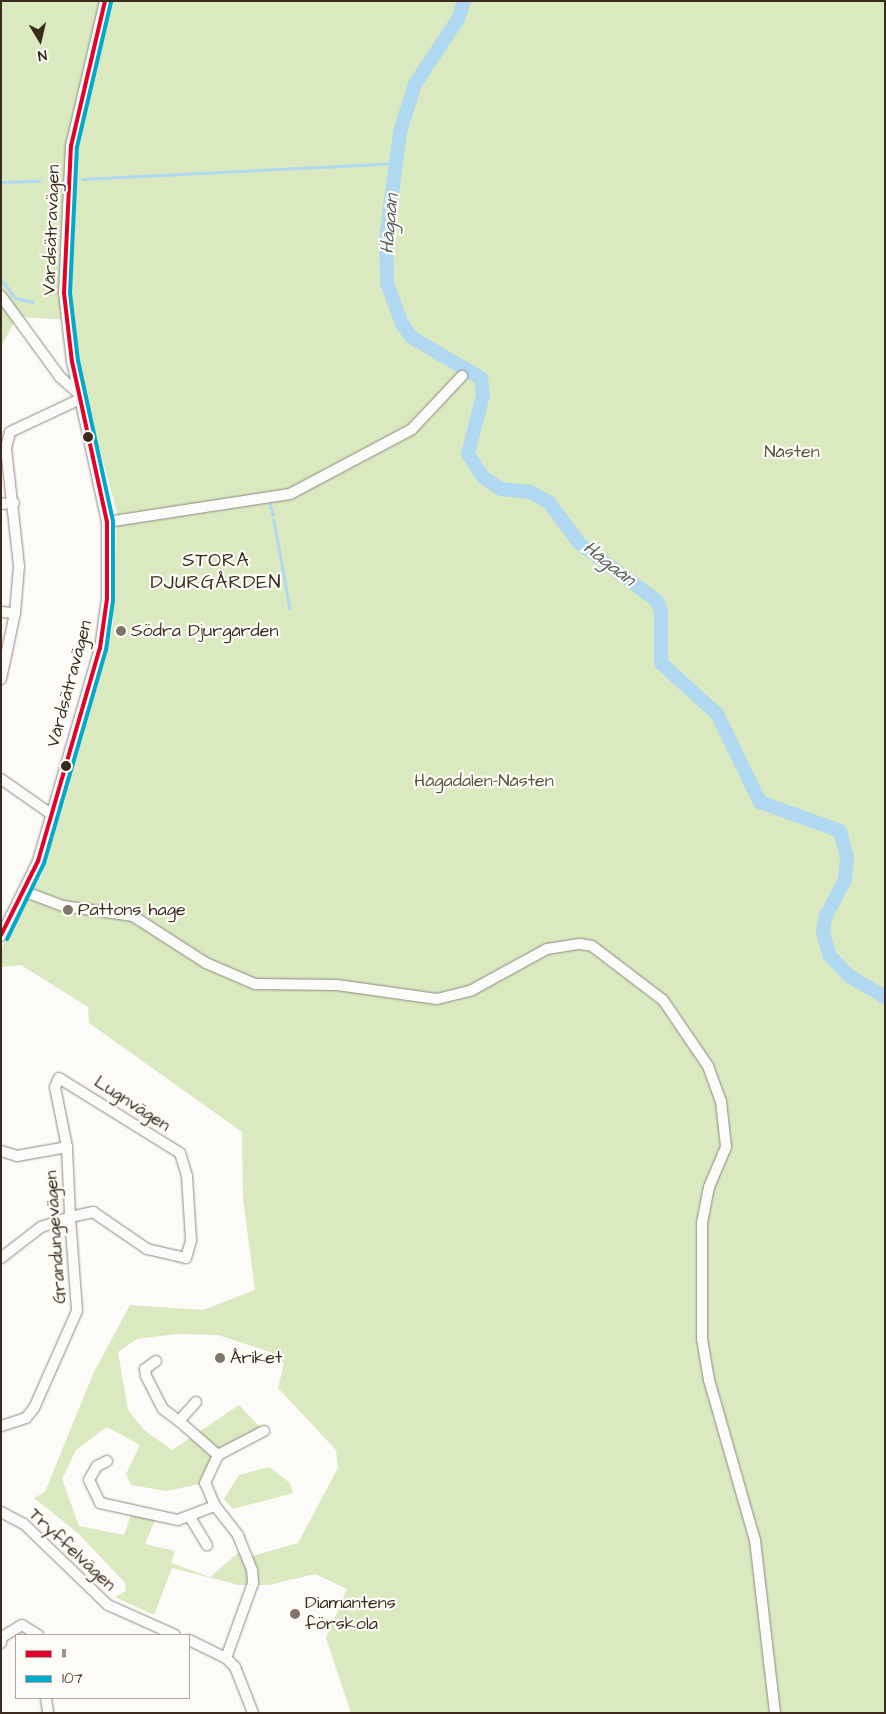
<!DOCTYPE html>
<meta charset="utf-8">
<style>
body{margin:0}
#map{position:relative;width:886px;height:1714px;overflow:hidden;background:#fcfbf8;font-family:"Architects Daughter",sans-serif}
div>[style]{position:absolute}
[style*='--x']{left:calc(var(--x)*1px);top:calc(var(--y)*1px);width:calc(var(--w)*1px);rotate:calc(var(--a)*1deg)}
.green>*{inset:0;background:#dae9bf}
.stream>*{height:2.5px;margin:-1.25px;padding:0 1.25px;transform-origin:1.25px;border-radius:1.25px;background:#b0d8f1}
.river>*{height:14px;margin:-7px;padding:0 7px;transform-origin:7px;border-radius:7px;background:#b0d8f1}
.roads{filter:drop-shadow(0 0 1px #8d8985) drop-shadow(0 0 1px #8d8985)}
.minor>*{height:10px;margin:-5px;padding:0 5px;transform-origin:5px;border-radius:5px;background:#fbfbf9}
.bus-1>*{height:4px;margin:-2px;padding:0 2px;transform-origin:2px;border-radius:2px;background:#e4002b}
.bus-2>*{height:4px;margin:-2px;padding:0 2px;transform-origin:2px;border-radius:2px;background:#00a9ce}
.dots>*{width:14px;height:14px;translate:-50% -50%;box-sizing:border-box;border:2px solid #fdfcf7;border-radius:50%}
span{translate:-50% -50%;white-space:nowrap;text-align:center;line-height:1.15;-webkit-text-stroke:4.5px #fdfcf7;paint-order:stroke}
.street-label{font-size:18px;color:#3b2a1e}
.park-label{font-size:18px;color:#5c563b}
.poi-label{font-size:18px;color:#3b2a1e}
.left{translate:0 -50%;text-align:left}
.water-label{font-size:19px;color:#545a5c;font-style:italic}
.neighbourhood-label{font-size:19px;color:#3b2a1e;letter-spacing:1px}
.frame{position:absolute;inset:0;border:2px solid #3b2a1e;pointer-events:none}
.legend{position:absolute;left:15px;top:1634px;width:175px;height:65px;box-sizing:border-box;background:#fdfcf7;border:1px solid #afa8a0;margin:0;padding:6px 9px;list-style:none;font-size:15px;color:#3b2a1e}
.legend li{display:flex;align-items:center;gap:10px;height:25px}
.legend b{width:25px;border:1px solid #afa8a0}
.north{position:absolute;left:15px;top:15px;width:50px;height:50px;-webkit-text-stroke:4px #fdfcf7;paint-order:stroke;rotate:171deg;font-size:14px;font-weight:700;line-height:20px;text-align:center;color:#3b2a1e}
.north::after{content:'';display:block;margin:auto;width:18px;height:22px;background:#3b2a1e;clip-path:polygon(50% 0,100% 100%,50% 72%,0 100%)}
</style>
<div id="map">
<div class="green">
<div style="clip-path:polygon(evenodd,1px 1px,885px 1px,885px 1713px,351px 1713px,326px 1638px,347px 1589px,315px 1574px,269px 1585px,239px 1585px,172px 1568px,154px 1615px,115px 1597px,126px 1591px,125px 1583px,79px 1534px,34px 1498px,45px 1492px,93px 1374px,130px 1305px,203px 1310px,255px 1290px,243px 1198px,242px 1132px,89px 1023px,88px 1007px,21px 965px,1px 967px,1px 949px,41px 876px,113px 624px,117px 512px,81px 382px,73px 320px,17px 317px,1px 347px,1px 1px,176px 1334px,218px 1335px,273px 1353px,284px 1363px,278px 1388px,336px 1450px,338px 1468px,298px 1543px,249px 1557px,244px 1548px,210px 1577px,171px 1563px,175px 1551px,145px 1544px,157px 1516px,133px 1509px,124px 1535px,79px 1526px,62px 1479px,76px 1450px,107px 1427px,140px 1445px,126px 1474px,131px 1485px,166px 1491px,205px 1483px,218px 1455px,264px 1431px,239px 1405px,172px 1450px,144px 1430px,128px 1410px,118px 1352px,137px 1339px,176px 1334px)"></div>
<div style="clip-path:polygon(269px 1467px,290px 1483px,293px 1493px,233px 1509px,224px 1499px,239px 1475px)"></div>
</div>
<div class="stream">
<div style="--x:82;--y:179;--w:313;--a:-2.9"></div>
<div style="--x:1;--y:182;--w:38;--a:-2"></div>
<div style="--x:1;--y:279;--w:24;--a:52"></div>
<div style="--x:16;--y:298;--w:17;--a:13"></div>
<div style="--x:270;--y:503;--w:12;--a:76"></div>
<div style="--x:274;--y:520;--w:90;--a:79.8"></div>
</div>
<div class="river">
<div style="--x:464;--y:1;--w:19;--a:108"></div>
<div style="--x:458;--y:19;--w:78;--a:123.5"></div>
<div style="--x:415;--y:84;--w:50;--a:107.4"></div>
<div style="--x:400;--y:132;--w:107;--a:97.5"></div>
<div style="--x:386;--y:238;--w:45;--a:88.7"></div>
<div style="--x:387;--y:283;--w:44;--a:69.9"></div>
<div style="--x:402;--y:324;--w:16;--a:55"></div>
<div style="--x:411;--y:337;--w:81;--a:30.4"></div>
<div style="--x:481;--y:378;--w:17;--a:83"></div>
<div style="--x:483;--y:395;--w:61;--a:104.3"></div>
<div style="--x:468;--y:454;--w:27;--a:57"></div>
<div style="--x:483;--y:477;--w:22;--a:34"></div>
<div style="--x:501;--y:489;--w:29;--a:6"></div>
<div style="--x:530;--y:492;--w:21;--a:28"></div>
<div style="--x:549;--y:502;--w:51;--a:53.8"></div>
<div style="--x:579;--y:543;--w:97;--a:36.6"></div>
<div style="--x:657;--y:601;--w:11;--a:68"></div>
<div style="--x:661;--y:611;--w:52;--a:90"></div>
<div style="--x:661;--y:663;--w:76;--a:42.3"></div>
<div style="--x:717;--y:714;--w:98;--a:64"></div>
<div style="--x:760;--y:802;--w:85;--a:19.9"></div>
<div style="--x:840;--y:831;--w:28;--a:75"></div>
<div style="--x:847;--y:858;--w:22;--a:95"></div>
<div style="--x:845;--y:880;--w:40;--a:118"></div>
<div style="--x:826;--y:915;--w:17;--a:100"></div>
<div style="--x:823;--y:932;--w:24;--a:75"></div>
<div style="--x:829;--y:955;--w:29;--a:46"></div>
<div style="--x:849;--y:976;--w:42;--a:30.3"></div>
</div>
<div class="roads">
<div class="minor">
<div style="--x:1;--y:296;--w:100;--a:53.9"></div>
<div style="--x:60;--y:377;--w:25;--a:42"></div>
<div style="--x:1;--y:504;--w:13;--a:-4"></div>
<div style="--x:107;--y:522;--w:185;--a:-8.7"></div>
<div style="--x:290;--y:494;--w:138;--a:-28"></div>
<div style="--x:412;--y:429;--w:73;--a:-46.7"></div>
<div style="--x:1;--y:612;--w:14;--a:4"></div>
<div style="--x:1;--y:679;--w:67;--a:-78"></div>
<div style="--x:15;--y:613;--w:47;--a:-85.1"></div>
<div style="--x:19;--y:566;--w:119;--a:-96.3"></div>
<div style="--x:6;--y:448;--w:16;--a:-76"></div>
<div style="--x:10;--y:432;--w:77;--a:-25.2"></div>
<div style="--x:1;--y:779;--w:61;--a:35"></div>
<div style="--x:23;--y:891;--w:43;--a:20.6"></div>
<div style="--x:63;--y:906;--w:71;--a:8.1"></div>
<div style="--x:133;--y:916;--w:87;--a:32.8"></div>
<div style="--x:206;--y:963;--w:53;--a:23.2"></div>
<div style="--x:255;--y:984;--w:82;--a:0.7"></div>
<div style="--x:337;--y:985;--w:101;--a:8"></div>
<div style="--x:437;--y:999;--w:36;--a:-14"></div>
<div style="--x:472;--y:990;--w:85;--a:-28.7"></div>
<div style="--x:547;--y:949;--w:33;--a:-9"></div>
<div style="--x:580;--y:944;--w:12;--a:9"></div>
<div style="--x:592;--y:946;--w:89;--a:37.3"></div>
<div style="--x:663;--y:1000;--w:80;--a:55.7"></div>
<div style="--x:708;--y:1066;--w:37;--a:70"></div>
<div style="--x:721;--y:1101;--w:46;--a:83.8"></div>
<div style="--x:726;--y:1147;--w:43;--a:113"></div>
<div style="--x:709;--y:1187;--w:38;--a:101"></div>
<div style="--x:702;--y:1224;--w:115;--a:90"></div>
<div style="--x:702;--y:1339;--w:42;--a:80.3"></div>
<div style="--x:709;--y:1380;--w:166;--a:74"></div>
<div style="--x:755;--y:1540;--w:174;--a:83.4"></div>
<div style="--x:1;--y:936;--w:84;--a:-63.7"></div>
<div style="--x:38;--y:861;--w:222;--a:-73.8"></div>
<div style="--x:100;--y:648;--w:49;--a:-81.9"></div>
<div style="--x:107;--y:599;--w:77;--a:-90"></div>
<div style="--x:107;--y:522;--w:164;--a:-102.3"></div>
<div style="--x:72;--y:362;--w:69;--a:-96.6"></div>
<div style="--x:64;--y:293;--w:147;--a:-87.3"></div>
<div style="--x:71;--y:146;--w:149;--a:-76.8"></div>
<div style="--x:1;--y:1151;--w:17;--a:17"></div>
<div style="--x:17;--y:1156;--w:51;--a:-10.2"></div>
<div style="--x:1;--y:1258;--w:51;--a:-37.8"></div>
<div style="--x:41;--y:1227;--w:31;--a:-19"></div>
<div style="--x:70;--y:1217;--w:24;--a:-12"></div>
<div style="--x:93;--y:1212;--w:65;--a:34.4"></div>
<div style="--x:147;--y:1249;--w:40;--a:13"></div>
<div style="--x:186;--y:1258;--w:19;--a:-74"></div>
<div style="--x:191;--y:1240;--w:64;--a:-93.6"></div>
<div style="--x:187;--y:1176;--w:24;--a:-107"></div>
<div style="--x:180;--y:1153;--w:142;--a:-148.2"></div>
<div style="--x:59;--y:1078;--w:10;--a:114"></div>
<div style="--x:55;--y:1087;--w:61;--a:78.7"></div>
<div style="--x:67;--y:1147;--w:70;--a:87.5"></div>
<div style="--x:70;--y:1217;--w:94;--a:85.7"></div>
<div style="--x:77;--y:1311;--w:106;--a:113.9"></div>
<div style="--x:34;--y:1408;--w:13;--a:129"></div>
<div style="--x:26;--y:1418;--w:26;--a:162"></div>
<div style="--x:156;--y:1361;--w:14;--a:144"></div>
<div style="--x:145;--y:1369;--w:7;--a:82"></div>
<div style="--x:146;--y:1376;--w:37;--a:63"></div>
<div style="--x:163;--y:1409;--w:20;--a:37"></div>
<div style="--x:196;--y:1402;--w:25;--a:132"></div>
<div style="--x:179;--y:1421;--w:52;--a:41.1"></div>
<div style="--x:107;--y:1461;--w:11;--a:153"></div>
<div style="--x:97;--y:1466;--w:16;--a:120"></div>
<div style="--x:89;--y:1480;--w:25;--a:64"></div>
<div style="--x:100;--y:1503;--w:80;--a:12.3"></div>
<div style="--x:178;--y:1520;--w:40;--a:-21"></div>
<div style="--x:1;--y:1512;--w:26;--a:28"></div>
<div style="--x:24;--y:1524;--w:117;--a:44"></div>
<div style="--x:108;--y:1605;--w:73;--a:24.1"></div>
<div style="--x:190;--y:1517;--w:33;--a:59"></div>
<div style="--x:189;--y:1640;--w:41;--a:25.9"></div>
<div style="--x:226;--y:1658;--w:13;--a:45"></div>
<div style="--x:235;--y:1667;--w:49;--a:68.6"></div>
<div style="--x:1;--y:1643;--w:6;--a:-81"></div>
<div style="--x:2;--y:1637;--w:23;--a:-31"></div>
<div style="--x:22;--y:1625;--w:19;--a:32"></div>
<div style="--x:226;--y:1658;--w:80;--a:-70.2"></div>
<div style="--x:253;--y:1583;--w:13;--a:-94"></div>
<div style="--x:252;--y:1570;--w:38;--a:-112"></div>
<div style="--x:238;--y:1535;--w:37;--a:-128"></div>
<div style="--x:215;--y:1506;--w:25;--a:-113"></div>
<div style="--x:205;--y:1483;--w:31;--a:-65"></div>
<div style="--x:218;--y:1455;--w:52;--a:-27.6"></div>
<div style="--x:46;--y:1698;--w:15;--a:82"></div>
</div>
</div>
<div class="bus-1">
<div style="--x:1;--y:935;--w:83;--a:-63.4"></div>
<div style="--x:38;--y:861;--w:222;--a:-73.8"></div>
<div style="--x:100;--y:648;--w:49;--a:-81.9"></div>
<div style="--x:107;--y:599;--w:77;--a:-90"></div>
<div style="--x:107;--y:522;--w:164;--a:-102.3"></div>
<div style="--x:72;--y:362;--w:69;--a:-96.6"></div>
<div style="--x:64;--y:293;--w:147;--a:-87.3"></div>
<div style="--x:71;--y:146;--w:149;--a:-76.8"></div>
</div>
<div class="bus-2">
<div style="--x:7;--y:939;--w:85;--a:-64"></div>
<div style="--x:44;--y:863;--w:222;--a:-73.8"></div>
<div style="--x:106;--y:650;--w:50;--a:-82"></div>
<div style="--x:113;--y:600;--w:79;--a:-90"></div>
<div style="--x:113;--y:521;--w:164;--a:-102.3"></div>
<div style="--x:78;--y:361;--w:68;--a:-96.7"></div>
<div style="--x:70;--y:293;--w:146;--a:-87.3"></div>
<div style="--x:77;--y:147;--w:149;--a:-76.8"></div>
</div>
<div class="dots">
<div style="left:88px;top:437px;background:#3b2a1e"></div>
<div style="left:121px;top:631px;background:#7f736a"></div>
<div style="left:66px;top:766px;background:#3b2a1e"></div>
<div style="left:68px;top:910px;background:#7f736a"></div>
<div style="left:220px;top:1358px;background:#7f736a"></div>
<div style="left:295px;top:1614px;background:#7f736a"></div>
</div>
<div class="street-label">
<span style="left:52px;top:230px;rotate:-88deg">Vårdsätravägen</span>
<span style="left:70px;top:684px;rotate:-75deg">Vårdsätravägen</span>
<span style="left:132px;top:1104px;rotate:33deg">Lugnvägen</span>
<span style="left:56px;top:1237px;rotate:-94deg">Grandungevägen</span>
<span style="left:72px;top:1550px;rotate:43deg">Tryffelvägen</span>
</div>
<div class="park-label">
<span style="left:792px;top:452px">Nåsten</span>
<span style="left:484px;top:781px">Hågadalen-Nåsten</span>
</div>
<div class="poi-label">
<span class="left" style="left:131px;top:631px">Södra Djurgården</span>
<span class="left" style="left:78px;top:910px">Pattons hage</span>
<span class="left" style="left:230px;top:1358px">Åriket</span>
<span class="left" style="left:305px;top:1614px">Diamantens<br>förskola</span>
</div>
<div class="water-label">
<span style="left:390px;top:224px;rotate:-85deg">Hågaån</span>
<span style="left:609px;top:564px;rotate:38deg">Hågaån</span>
</div>
<div class="neighbourhood-label">
<span style="left:216px;top:572px">STORA<br>DJURGÅRDEN</span>
</div>
<div class="frame"></div>
<ul class="legend">
<li><b style="height:6px;background:#e4002b"></b>11</li>
<li><b style="height:6px;background:#00a9ce"></b>107</li>
</ul>
<div class="north">N</div>
</div>
